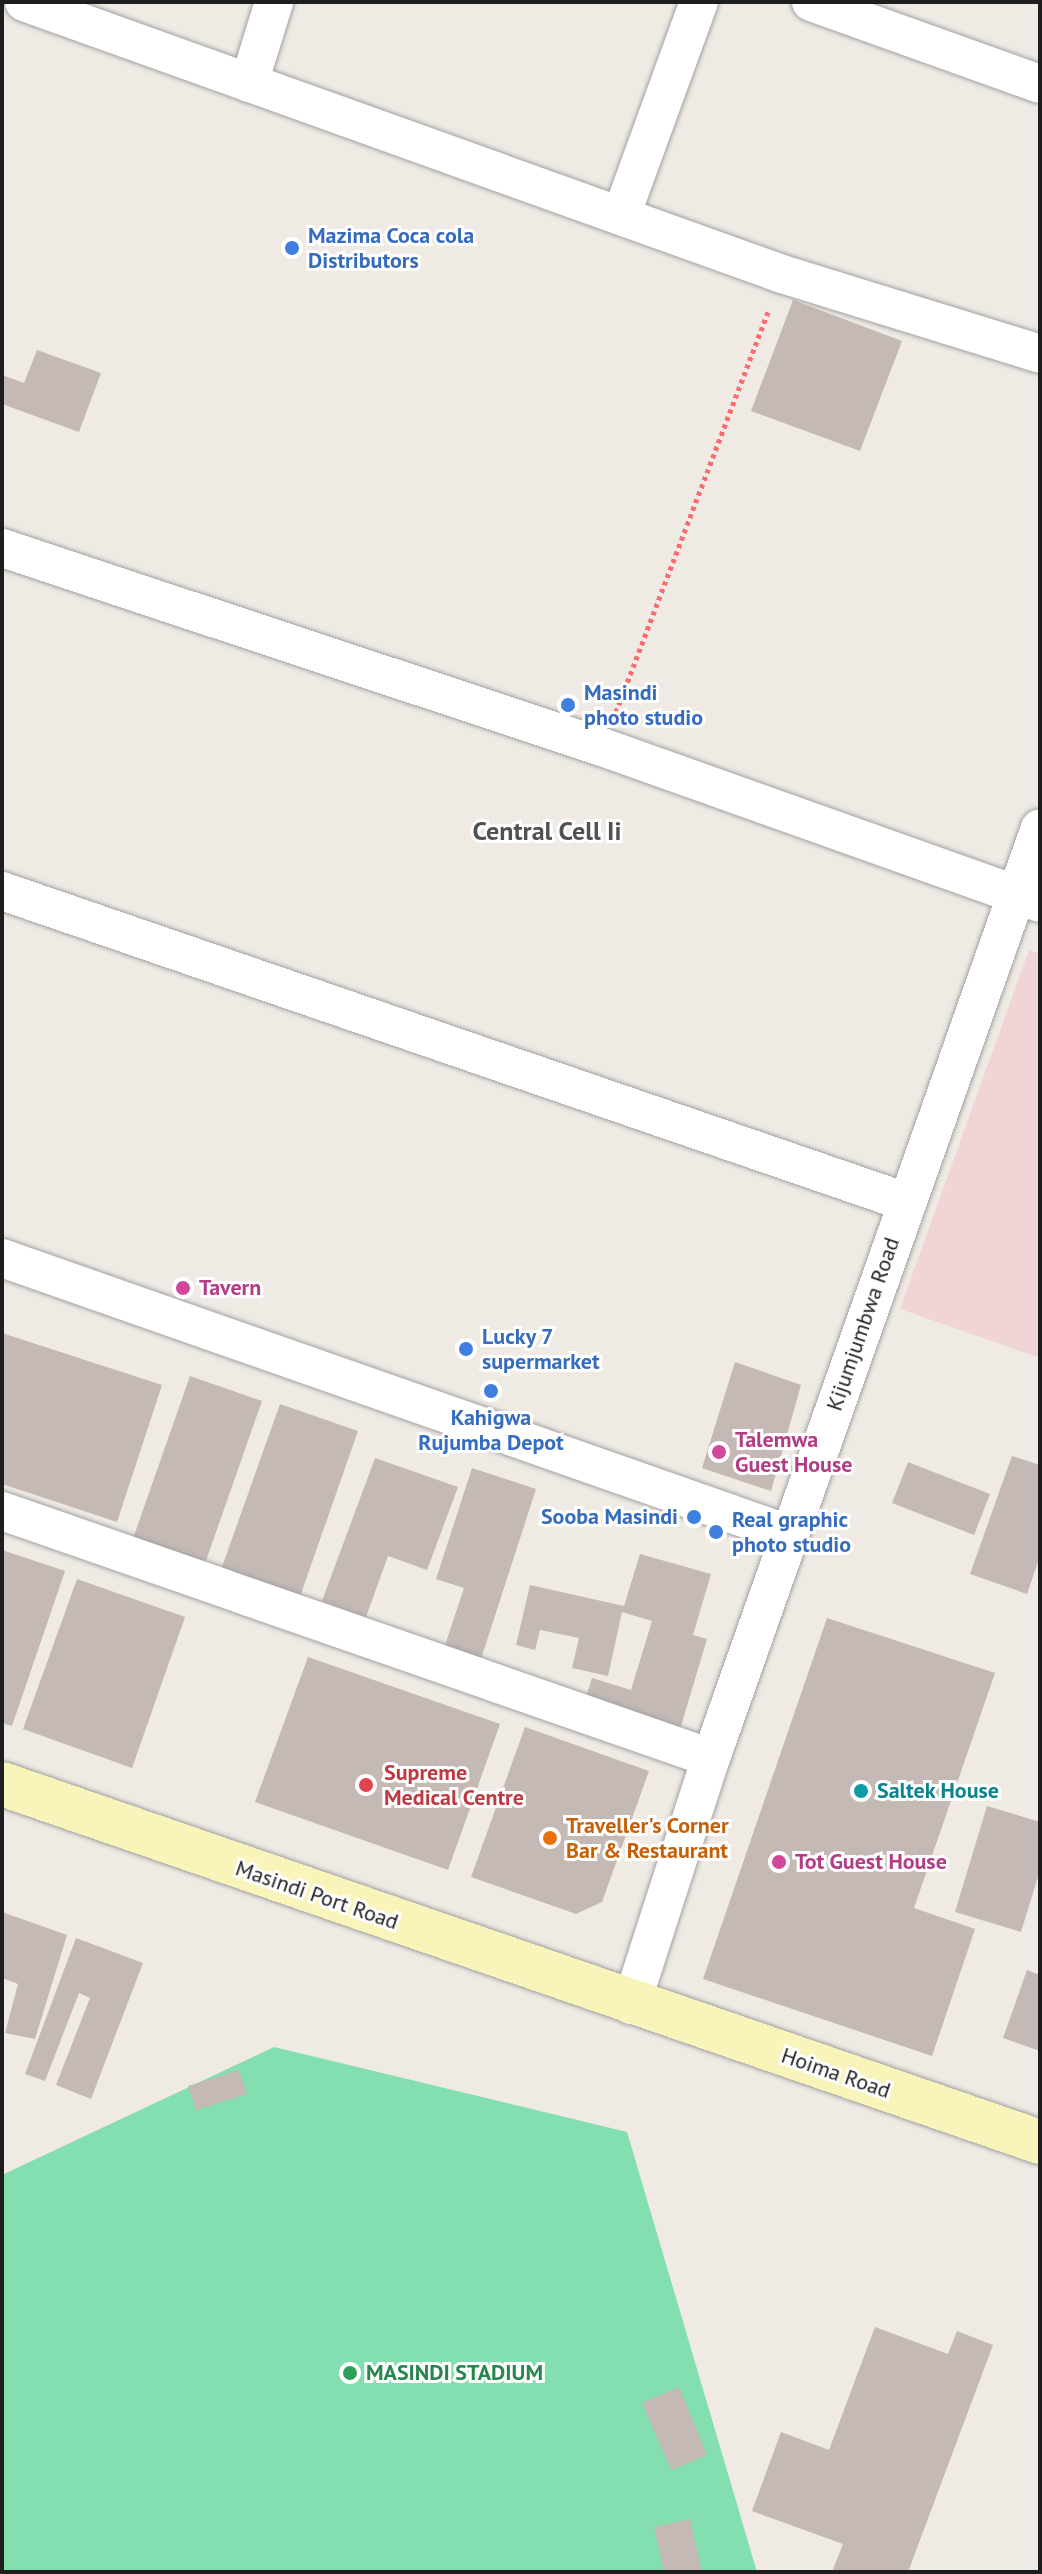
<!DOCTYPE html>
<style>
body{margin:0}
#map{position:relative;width:1042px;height:2574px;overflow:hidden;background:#efeae4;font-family:"PT Sans",sans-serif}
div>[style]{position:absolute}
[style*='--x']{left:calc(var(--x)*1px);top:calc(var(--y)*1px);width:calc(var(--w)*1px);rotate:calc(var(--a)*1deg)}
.commercial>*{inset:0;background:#f0d4d6}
.pitch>*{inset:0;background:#83deb0}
.building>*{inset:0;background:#c4b9b4}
.path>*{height:5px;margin-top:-2.5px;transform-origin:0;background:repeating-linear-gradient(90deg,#f96c6f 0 4px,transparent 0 8px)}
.roads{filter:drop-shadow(0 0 2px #a2a2a2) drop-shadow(0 0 2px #a2a2a2)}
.minor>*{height:38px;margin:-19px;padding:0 19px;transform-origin:19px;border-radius:19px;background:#fff}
.secondary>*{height:44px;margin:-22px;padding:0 22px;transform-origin:22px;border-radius:22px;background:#f9f4b9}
.dots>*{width:22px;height:22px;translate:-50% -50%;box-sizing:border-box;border:4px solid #fff;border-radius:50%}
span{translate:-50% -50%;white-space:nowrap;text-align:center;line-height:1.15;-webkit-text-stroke:6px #fff;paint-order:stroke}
.shop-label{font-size:22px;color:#366cbe;font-weight:700}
.left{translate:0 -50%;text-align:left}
.right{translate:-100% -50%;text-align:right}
.hotel-label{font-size:22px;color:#b23c85;font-weight:700}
.street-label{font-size:22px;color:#1e1e1e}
.health-label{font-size:22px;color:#be3a42;font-weight:700}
.culture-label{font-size:22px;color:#0d838f;font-weight:700}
.food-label{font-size:22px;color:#c56008;font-weight:700}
.leisure-label{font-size:22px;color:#27864d;font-weight:700}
.quarter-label{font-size:26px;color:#515151;font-weight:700}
.frame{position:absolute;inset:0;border:4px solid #1e1e1e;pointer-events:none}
</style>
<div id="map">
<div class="commercial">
<div style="clip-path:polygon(1029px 950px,1040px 954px,1040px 1358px,900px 1309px)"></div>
</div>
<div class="pitch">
<div style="clip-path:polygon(274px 2047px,627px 2132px,757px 2572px,2px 2572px,2px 2175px)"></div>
</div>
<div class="building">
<div style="clip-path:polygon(793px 300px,902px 341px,860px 451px,751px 411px)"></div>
<div style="clip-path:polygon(37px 350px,101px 373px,79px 432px,2px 404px,2px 375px,24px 383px)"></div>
<div style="clip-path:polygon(2px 1333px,162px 1385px,117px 1522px,2px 1484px)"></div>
<div style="clip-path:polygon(735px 1362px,801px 1385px,771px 1491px,702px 1468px)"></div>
<div style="clip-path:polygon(190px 1376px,262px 1401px,201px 1575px,129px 1550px)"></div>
<div style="clip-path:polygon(280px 1404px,358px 1431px,296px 1608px,217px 1581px)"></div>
<div style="clip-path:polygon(1012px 1456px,1040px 1465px,1040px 1556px,1027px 1594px,970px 1574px)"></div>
<div style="clip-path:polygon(375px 1458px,458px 1487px,427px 1570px,388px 1556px,366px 1617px,322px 1601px)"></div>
<div style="clip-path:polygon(908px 1462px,990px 1494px,974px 1535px,892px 1503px)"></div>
<div style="clip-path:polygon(472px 1468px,536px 1489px,480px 1662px,443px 1651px,464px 1588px,436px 1579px)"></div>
<div style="clip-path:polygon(2px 1550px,65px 1571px,12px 1726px,2px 1723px)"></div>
<div style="clip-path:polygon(640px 1554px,711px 1574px,693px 1635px,707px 1639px,678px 1736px,583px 1707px,592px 1678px,631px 1690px,652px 1621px,622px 1612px,608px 1676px,572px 1668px,579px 1638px,540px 1630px,535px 1650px,516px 1645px,530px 1585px,624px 1606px)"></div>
<div style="clip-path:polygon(77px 1579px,185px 1617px,132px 1768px,23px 1729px)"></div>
<div style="clip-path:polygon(827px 1618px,995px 1673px,914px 1908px,975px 1929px,932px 2056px,703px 1979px)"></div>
<div style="clip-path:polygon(308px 1657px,500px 1724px,448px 1870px,255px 1802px)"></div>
<div style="clip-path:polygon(525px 1727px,649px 1771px,602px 1902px,576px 1914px,471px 1877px)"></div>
<div style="clip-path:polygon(987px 1806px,1040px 1822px,1040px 1870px,1021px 1932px,955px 1912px)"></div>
<div style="clip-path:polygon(2px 1912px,67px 1935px,35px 2039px,5px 2033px,18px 1984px,2px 1978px)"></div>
<div style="clip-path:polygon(76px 1938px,143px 1963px,91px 2099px,56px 2085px,90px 1998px,79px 1993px,45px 2081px,25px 2074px)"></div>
<div style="clip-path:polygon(1027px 1970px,1040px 1975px,1040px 2051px,1003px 2038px)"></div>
<div style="clip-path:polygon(239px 2070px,247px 2094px,196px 2110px,188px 2086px)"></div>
<div style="clip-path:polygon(875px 2327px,948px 2354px,957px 2331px,993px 2345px,908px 2572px,832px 2572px,843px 2544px,752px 2511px,781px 2432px,829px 2450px)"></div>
<div style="clip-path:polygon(679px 2387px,707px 2455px,671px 2470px,642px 2403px)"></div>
<div style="clip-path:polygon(690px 2519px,702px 2572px,664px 2572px,654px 2527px)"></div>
</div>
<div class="path">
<div style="--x:616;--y:712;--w:430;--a:-69.2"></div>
</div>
<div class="roads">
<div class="minor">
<div style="--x:24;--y:2;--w:805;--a:19.74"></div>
<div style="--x:782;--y:274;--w:270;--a:17.2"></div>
<div style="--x:811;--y:2;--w:243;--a:19.7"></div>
<div style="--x:249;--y:83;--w:85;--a:-72.8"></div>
<div style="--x:621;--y:216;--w:228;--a:-70"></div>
<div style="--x:2;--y:548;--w:632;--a:18.35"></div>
<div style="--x:602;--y:747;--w:465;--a:19.6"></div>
<div style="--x:2;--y:891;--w:956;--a:18.98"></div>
<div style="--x:2;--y:1258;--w:834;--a:19.33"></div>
<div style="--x:2;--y:1511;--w:751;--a:19.21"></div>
<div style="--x:631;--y:2005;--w:260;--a:-72.1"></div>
<div style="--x:711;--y:1758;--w:986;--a:-70.52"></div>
</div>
<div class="secondary">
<div style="--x:2;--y:1784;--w:1098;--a:19.03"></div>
</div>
</div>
<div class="dots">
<div style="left:292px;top:248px;background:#3f7fe0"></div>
<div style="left:568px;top:705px;background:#3f7fe0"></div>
<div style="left:183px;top:1288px;background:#d1479c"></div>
<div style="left:466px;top:1349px;background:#3f7fe0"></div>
<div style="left:491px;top:1391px;background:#3f7fe0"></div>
<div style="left:719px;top:1452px;background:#d1479c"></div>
<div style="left:694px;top:1517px;background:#3f7fe0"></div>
<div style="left:716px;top:1532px;background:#3f7fe0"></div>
<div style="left:366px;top:1785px;background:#e0444e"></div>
<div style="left:861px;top:1791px;background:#0f9aa8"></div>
<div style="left:550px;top:1838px;background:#e8710a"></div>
<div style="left:779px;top:1862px;background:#d1479c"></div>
<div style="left:350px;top:2373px;background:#2e9e5b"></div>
</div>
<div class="shop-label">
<span class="left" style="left:308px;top:248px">Mazima Coca cola<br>Distributors</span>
<span class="left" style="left:584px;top:705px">Masindi<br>photo studio</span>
<span class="left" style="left:482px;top:1349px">Lucky 7<br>supermarket</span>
<span style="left:491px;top:1430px">Kahigwa<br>Rujumba Depot</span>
<span class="right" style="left:678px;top:1517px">Sooba Masindi</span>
<span class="left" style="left:732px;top:1532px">Real graphic<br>photo studio</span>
</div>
<div class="hotel-label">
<span class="left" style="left:199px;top:1288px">Tavern</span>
<span class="left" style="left:735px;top:1452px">Talemwa<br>Guest House</span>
<span class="left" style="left:795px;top:1862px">Tot Guest House</span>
</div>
<div class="street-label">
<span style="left:863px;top:1324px;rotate:-71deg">Kijumjumbwa Road</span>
<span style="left:317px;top:1895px;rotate:19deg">Masindi Port Road</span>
<span style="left:836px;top:2073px;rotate:19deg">Hoima Road</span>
</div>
<div class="health-label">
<span class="left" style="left:384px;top:1785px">Supreme<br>Medical Centre</span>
</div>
<div class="culture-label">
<span class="left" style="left:877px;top:1791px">Saltek House</span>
</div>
<div class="food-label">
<span class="left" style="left:566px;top:1838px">Traveller's Corner<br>Bar &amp; Restaurant</span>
</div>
<div class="leisure-label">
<span class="left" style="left:366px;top:2373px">MASINDI STADIUM</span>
</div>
<div class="quarter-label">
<span style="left:547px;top:831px">Central Cell Ii</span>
</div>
<div class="frame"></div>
</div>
